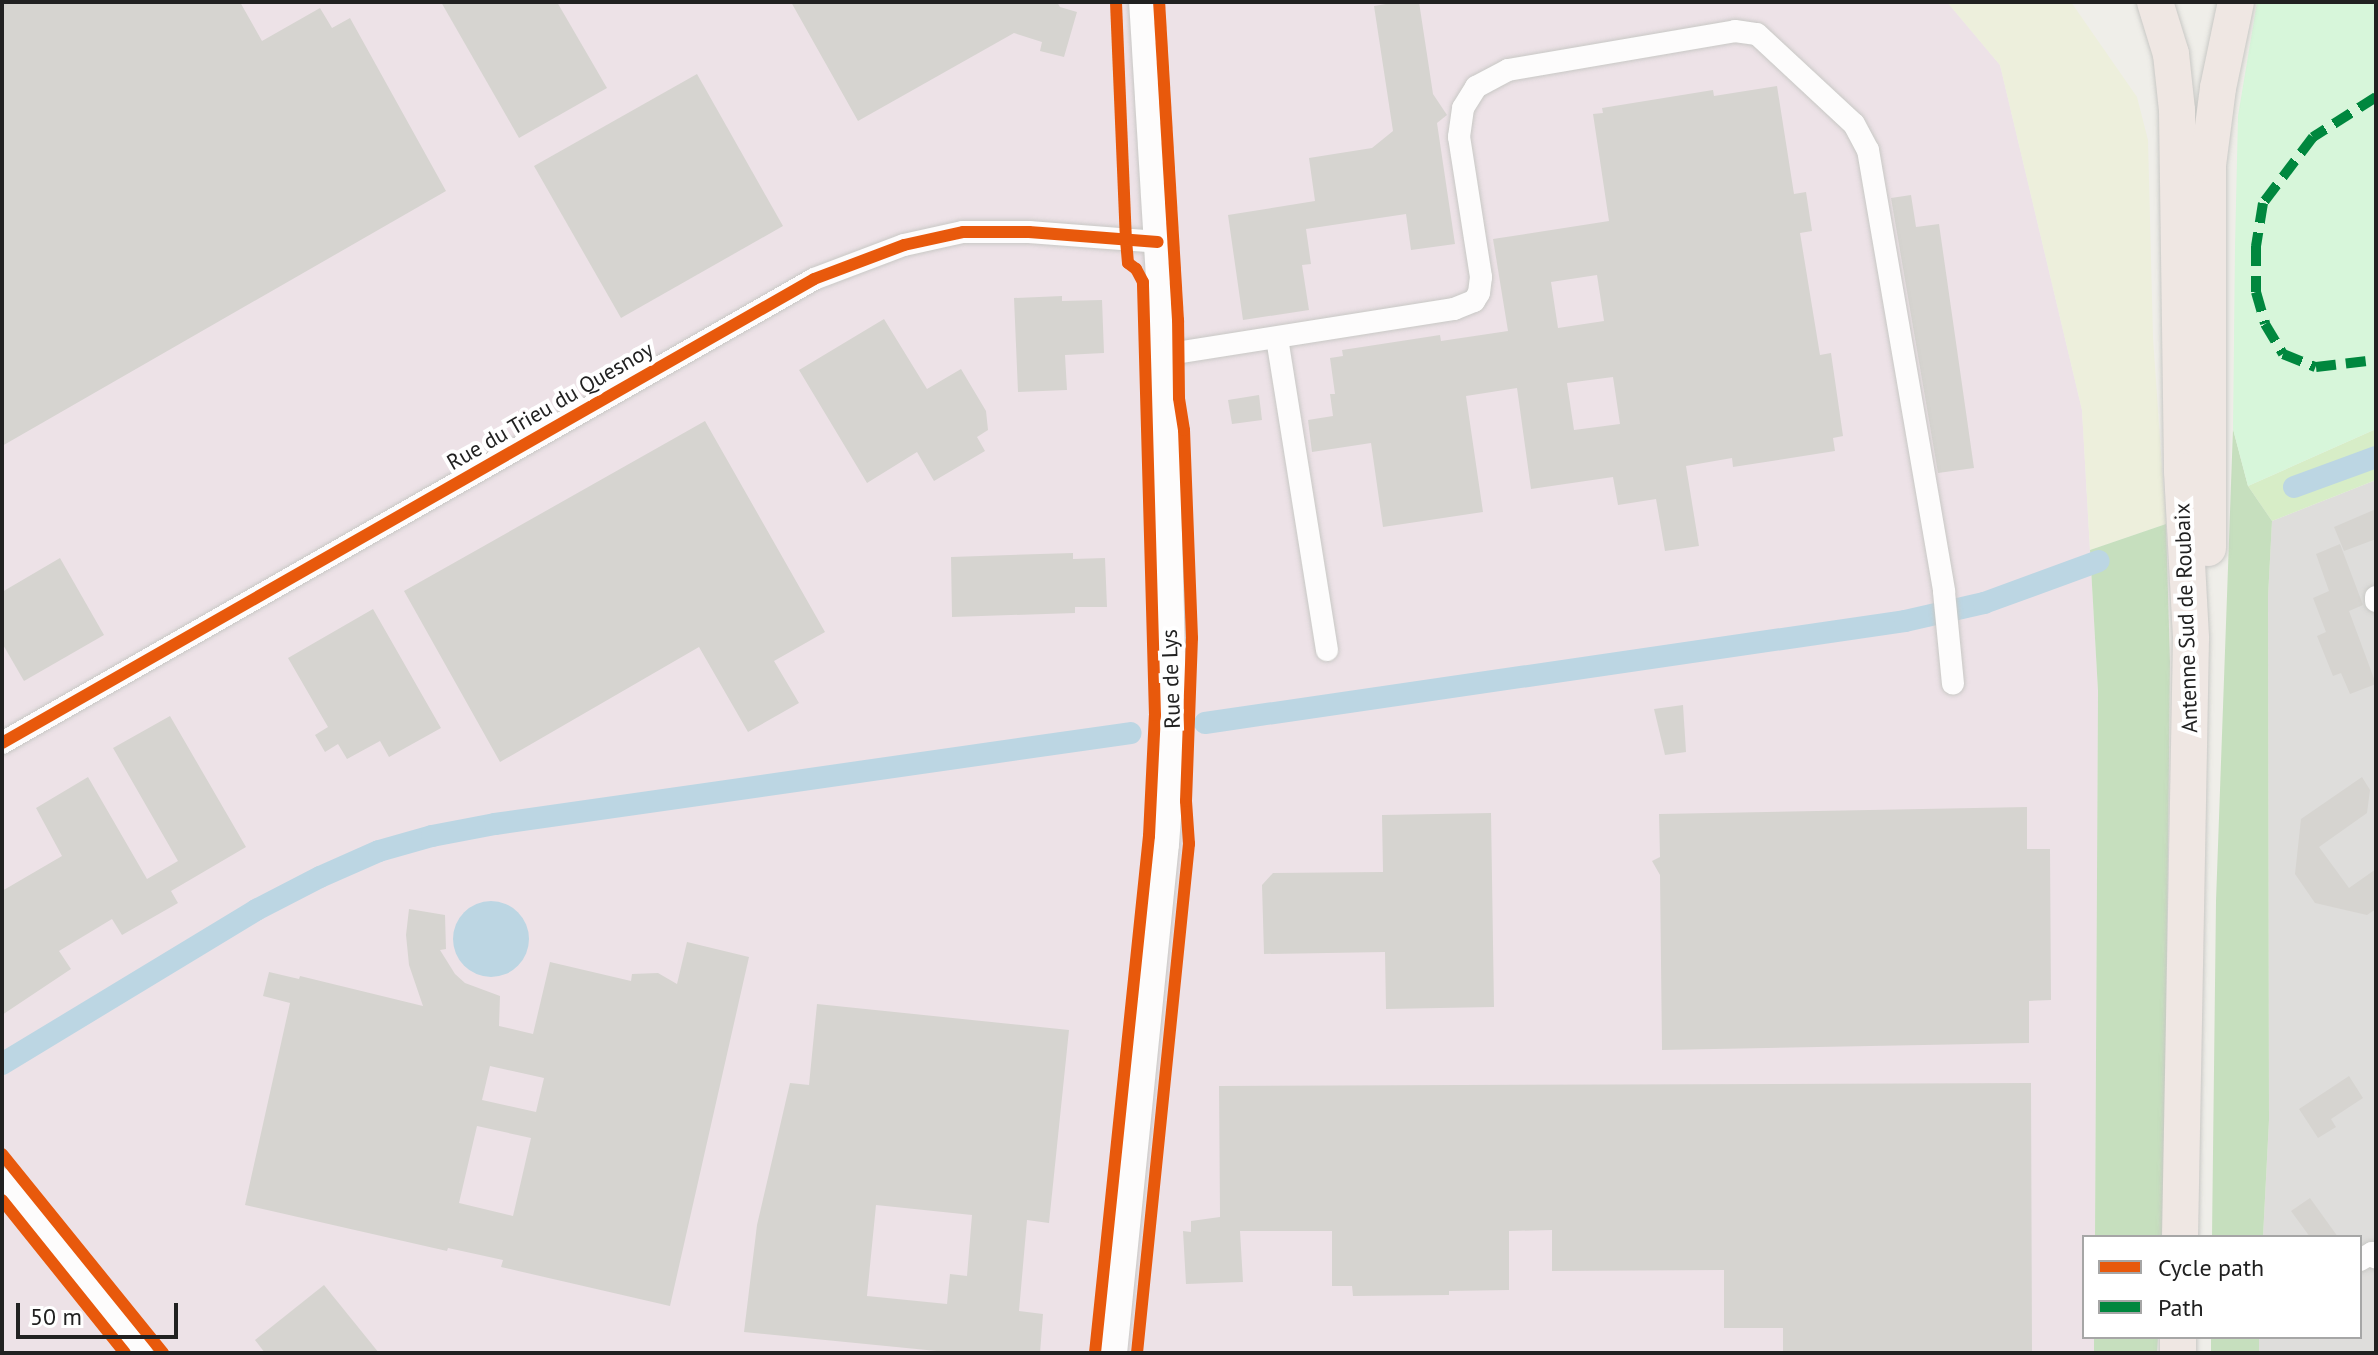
<!DOCTYPE html>
<style>
body{margin:0}
#map{position:relative;width:2378px;height:1355px;overflow:hidden;background:#efeee9;font-family:"PT Sans",sans-serif}
div>[style]{position:absolute}
[style*='--x']{left:calc(var(--x)*1px);top:calc(var(--y)*1px);width:calc(var(--w)*1px);rotate:calc(var(--a)*1deg)}
.residential>*{inset:0;background:#dedddb}
.industrial>*{inset:0;background:#ede2e7}
.farmland>*{inset:0;background:#edefdc}
.grass>*{inset:0;background:#d7edc7}
.forest>*{inset:0;background:#c6dfbe}
.park>*{inset:0;background:#d7f6da}
.water>*{inset:0;background:#bcd6e3}
.round{border-radius:50%}
.canal>*{height:22px;margin:-11px;padding:0 11px;transform-origin:11px;border-radius:11px;background:#bcd6e3}
.building>*{inset:0;background:#d6d4d0}
.roads{filter:drop-shadow(0 0 2px #c8c8c5) drop-shadow(0 0 2px #c8c8c5)}
.minor>*{height:22px;margin:-11px;padding:0 11px;transform-origin:11px;border-radius:11px;background:#fdfcfc}
.tertiary>*{height:28px;margin:-14px;padding:0 14px;transform-origin:14px;border-radius:14px;background:#fdfcfc}
.trunk>*{height:36px;margin:-18px;padding:0 18px;transform-origin:18px;border-radius:18px;background:#efe7e3}
.quiet>*{height:10px;margin-top:-5px;transform-origin:0;background:repeating-linear-gradient(90deg,#00873e 0 20px,transparent 0 30px)}
.cycleway>*{height:12px;margin:-6px;padding:0 6px;transform-origin:6px;border-radius:6px;background:#e8590c}
span{translate:-50% -50%;white-space:nowrap;text-align:center;line-height:1.15;-webkit-text-stroke:8px #fff;paint-order:stroke}
.street-label{font-size:22px;color:#212121}
.frame{position:absolute;inset:0;border:4px solid #212121;pointer-events:none}
.legend{position:absolute;left:2082px;top:1235px;width:280px;height:104px;box-sizing:border-box;background:#fff;border:2px solid #a6a6a6;margin:0;padding:10px 14px;list-style:none;font-size:24px;color:#212121}
.legend li{display:flex;align-items:center;gap:16px;height:40px}
.legend b{width:40px;border:2px solid #a6a6a6}
.scale{position:absolute;left:16px;top:1303px;width:162px;height:36px;box-sizing:border-box;border:4px solid #212121;border-top:0;padding-left:10px;font-size:24px;line-height:28px;white-space:nowrap;color:#212121;-webkit-text-stroke:6px #fff;paint-order:stroke}
</style>
<div id="map">
<div class="residential">
<div style="clip-path:polygon(2376px 480px,2376px 1353px,2259px 1353px,2259px 1337px,2360px 1337px,2360px 1237px,2263px 1237px,2269px 1120px,2268px 597px,2272px 521px)"></div>
</div>
<div class="industrial">
<div style="clip-path:polygon(2px 2px,1947px 2px,2000px 65px,2082px 410px,2098px 691px,2095px 1237px,2084px 1237px,2084px 1337px,2094px 1337px,2094px 1353px,2px 1353px)"></div>
</div>
<div class="farmland">
<div style="clip-path:polygon(1947px 2px,2071px 2px,2137px 97px,2148px 140px,2153px 338px,2166px 524px,2090px 550px,2082px 410px,2000px 65px)"></div>
</div>
<div class="grass">
<div style="clip-path:polygon(2376px 429px,2376px 480px,2272px 521px,2248px 486px)"></div>
</div>
<div class="forest">
<div style="clip-path:polygon(2233px 429px,2248px 486px,2272px 521px,2268px 597px,2269px 1120px,2263px 1237px,2212px 1237px,2216px 901px)"></div>
<div style="clip-path:polygon(2166px 524px,2170px 662px,2164px 1237px,2095px 1237px,2098px 691px,2090px 550px)"></div>
<div style="clip-path:polygon(2094px 1337px,2158px 1337px,2157px 1353px,2094px 1353px)"></div>
<div style="clip-path:polygon(2211px 1337px,2259px 1337px,2259px 1353px,2211px 1353px)"></div>
</div>
<div class="park">
<div style="clip-path:polygon(2257px 2px,2376px 2px,2376px 429px,2248px 486px,2233px 429px,2235px 247px,2238px 116px)"></div>
</div>
<div class="water">
<div class="round" style="left:453px;top:901px;width:76px;height:76px"></div>
</div>
<div class="canal">
<div style="--x:2294;--y:487;--w:87;--a:-20.1"></div>
<div style="--x:1205;--y:723;--w:707;--a:-8.29"></div>
<div style="--x:1905;--y:621;--w:81;--a:-12.8"></div>
<div style="--x:1984;--y:603;--w:122;--a:-20.1"></div>
<div style="--x:2;--y:1064;--w:297;--a:-31.2"></div>
<div style="--x:256;--y:910;--w:72;--a:-27.3"></div>
<div style="--x:320;--y:877;--w:64;--a:-23.8"></div>
<div style="--x:379;--y:851;--w:55;--a:-15.8"></div>
<div style="--x:432;--y:836;--w:64;--a:-10.8"></div>
<div style="--x:495;--y:824;--w:642;--a:-8.14"></div>
</div>
<div class="building">
<div style="clip-path:polygon(2px 2px,240px 2px,262px 41px,320px 8px,332px 28px,350px 18px,446px 191px,2px 446px)"></div>
<div style="clip-path:polygon(441px 2px,557px 2px,607px 88px,519px 138px)"></div>
<div style="clip-path:polygon(791px 2px,1057px 2px,1060px 7px,1077px 12px,1064px 57px,1040px 51px,1042px 42px,1014px 33px,858px 121px)"></div>
<div style="clip-path:polygon(1398px 2px,1419px 2px,1433px 94px,1447px 115px,1437px 123px,1455px 244px,1411px 250px,1406px 214px,1306px 229px,1311px 264px,1302px 265px,1309px 310px,1243px 320px,1228px 215px,1315px 201px,1309px 158px,1372px 148px,1393px 131px,1374px 6px)"></div>
<div style="clip-path:polygon(697px 74px,783px 226px,621px 318px,534px 166px)"></div>
<div style="clip-path:polygon(evenodd,1777px 86px,1794px 194px,1806px 192px,1812px 231px,1800px 233px,1820px 355px,1831px 353px,1843px 436px,1833px 438px,1835px 451px,1733px 467px,1732px 458px,1686px 466px,1699px 546px,1665px 551px,1656px 499px,1618px 505px,1613px 477px,1531px 489px,1517px 388px,1466px 396px,1483px 512px,1383px 527px,1371px 443px,1312px 452px,1308px 420px,1333px 416px,1330px 394px,1335px 394px,1330px 358px,1343px 356px,1342px 350px,1362px 347px,1440px 335px,1441px 341px,1508px 331px,1493px 239px,1609px 221px,1593px 114px,1603px 113px,1602px 108px,1713px 90px,1714px 96px,1777px 86px,1597px 275px,1604px 321px,1558px 328px,1551px 282px,1597px 275px,1777px 86px,1613px 377px,1620px 424px,1574px 430px,1567px 383px,1613px 377px)"></div>
<div style="clip-path:polygon(1911px 195px,1916px 227px,1939px 224px,1974px 468px,1938px 473px,1891px 198px)"></div>
<div style="clip-path:polygon(1062px 296px,1062px 301px,1102px 300px,1104px 353px,1065px 355px,1067px 390px,1018px 392px,1014px 298px)"></div>
<div style="clip-path:polygon(884px 319px,927px 389px,961px 369px,986px 411px,988px 430px,977px 437px,985px 451px,934px 481px,917px 452px,867px 483px,799px 370px)"></div>
<div style="clip-path:polygon(1259px 395px,1262px 420px,1232px 424px,1228px 400px)"></div>
<div style="clip-path:polygon(705px 421px,825px 632px,774px 661px,799px 703px,748px 732px,699px 647px,500px 762px,404px 591px)"></div>
<div style="clip-path:polygon(2376px 509px,2376px 539px,2344px 551px,2334px 527px)"></div>
<div style="clip-path:polygon(2340px 544px,2363px 605px,2349px 611px,2376px 684px,2350px 694px,2341px 673px,2333px 676px,2317px 636px,2326px 632px,2313px 598px,2329px 591px,2316px 554px)"></div>
<div style="clip-path:polygon(1073px 553px,1073px 559px,1105px 558px,1107px 607px,1075px 607px,1075px 613px,952px 617px,951px 557px)"></div>
<div style="clip-path:polygon(60px 558px,104px 635px,24px 681px,2px 643px,2px 592px)"></div>
<div style="clip-path:polygon(373px 609px,441px 728px,389px 757px,380px 741px,347px 759px,338px 744px,325px 752px,315px 735px,328px 727px,288px 658px)"></div>
<div style="clip-path:polygon(1683px 705px,1686px 752px,1665px 755px,1654px 709px)"></div>
<div style="clip-path:polygon(170px 716px,246px 847px,171px 891px,178px 903px,122px 935px,112px 919px,59px 951px,71px 969px,2px 1015px,2px 891px,62px 856px,36px 808px,88px 777px,147px 879px,178px 861px,113px 748px)"></div>
<div style="clip-path:polygon(2362px 777px,2370px 790px,2367px 813px,2319px 847px,2349px 888px,2376px 869px,2376px 909px,2367px 915px,2315px 903px,2295px 874px,2301px 819px)"></div>
<div style="clip-path:polygon(2027px 807px,2027px 849px,2050px 849px,2051px 1000px,2029px 1001px,2029px 1043px,1662px 1050px,1660px 875px,1652px 861px,1660px 857px,1659px 814px)"></div>
<div style="clip-path:polygon(1491px 813px,1494px 1007px,1386px 1009px,1385px 952px,1264px 954px,1262px 885px,1273px 873px,1383px 872px,1382px 815px)"></div>
<div style="clip-path:polygon(evenodd,409px 909px,445px 915px,446px 949px,440px 950px,455px 974px,465px 983px,500px 996px,499px 1026px,533px 1034px,550px 962px,631px 981px,632px 974px,658px 973px,677px 984px,687px 942px,749px 957px,670px 1306px,501px 1267px,503px 1260px,448px 1248px,447px 1251px,245px 1205px,290px 1003px,263px 996px,269px 972px,299px 979px,300px 976px,423px 1006px,409px 965px,406px 935px,409px 909px,490px 1066px,544px 1078px,536px 1112px,482px 1100px,490px 1066px,409px 909px,477px 1126px,531px 1138px,513px 1216px,459px 1203px,477px 1126px)"></div>
<div style="clip-path:polygon(evenodd,817px 1004px,1069px 1030px,1049px 1223px,1027px 1220px,1019px 1311px,1043px 1314px,1040px 1353px,957px 1353px,744px 1332px,757px 1225px,790px 1083px,809px 1085px,817px 1004px,876px 1205px,972px 1215px,967px 1276px,950px 1274px,947px 1304px,867px 1296px,876px 1205px)"></div>
<div style="clip-path:polygon(2349px 1076px,2363px 1098px,2331px 1119px,2336px 1127px,2318px 1138px,2299px 1109px)"></div>
<div style="clip-path:polygon(2031px 1083px,2032px 1353px,1783px 1353px,1783px 1328px,1724px 1328px,1724px 1270px,1552px 1271px,1552px 1230px,1509px 1231px,1509px 1290px,1449px 1291px,1449px 1295px,1353px 1296px,1352px 1286px,1332px 1286px,1332px 1231px,1240px 1231px,1243px 1282px,1186px 1284px,1183px 1231px,1191px 1232px,1191px 1221px,1220px 1217px,1219px 1086px)"></div>
<div style="clip-path:polygon(2310px 1198px,2338px 1237px,2310px 1237px,2291px 1211px)"></div>
<div style="clip-path:polygon(324px 1285px,379px 1353px,265px 1353px,255px 1340px)"></div>
</div>
<div class="roads">
<div class="minor">
<div style="--x:1277;--y:338;--w:316;--a:80.9"></div>
<div style="--x:1163;--y:355;--w:295;--a:-9"></div>
<div style="--x:1454;--y:309;--w:22;--a:-22"></div>
<div style="--x:1474;--y:301;--w:9;--a:-58"></div>
<div style="--x:1479;--y:293;--w:16;--a:-83"></div>
<div style="--x:1481;--y:277;--w:142;--a:-98.9"></div>
<div style="--x:1459;--y:137;--w:29;--a:-82"></div>
<div style="--x:1463;--y:108;--w:25;--a:-58"></div>
<div style="--x:1476;--y:87;--w:36;--a:-28"></div>
<div style="--x:1508;--y:70;--w:230;--a:-9.7"></div>
<div style="--x:1735;--y:31;--w:22;--a:8"></div>
<div style="--x:1757;--y:34;--w:132;--a:42.9"></div>
<div style="--x:1854;--y:124;--w:30;--a:62"></div>
<div style="--x:1868;--y:150;--w:448;--a:80.2"></div>
<div style="--x:1944;--y:592;--w:92;--a:84.4"></div>
<div style="--x:2376;--y:597;--w:4;--a:90"></div>
<div style="--x:2;--y:743;--w:935;--a:-29.74"></div>
<div style="--x:814;--y:279;--w:96;--a:-20.7"></div>
<div style="--x:904;--y:245;--w:60;--a:-12.4"></div>
<div style="--x:963;--y:232;--w:66;--a:0"></div>
<div style="--x:1029;--y:232;--w:129;--a:4.4"></div>
<div style="--x:2;--y:1179;--w:223;--a:51.2"></div>
<div style="--x:2360;--y:1260;--w:14;--a:-30"></div>
<div style="--x:2372;--y:1253;--w:6;--a:51"></div>
</div>
<div class="tertiary">
<div style="--x:1113;--y:1353;--w:512;--a:-84.17"></div>
<div style="--x:1165;--y:844;--w:107;--a:-85.7"></div>
<div style="--x:1173;--y:737;--w:410;--a:-91.4"></div>
<div style="--x:1163;--y:327;--w:326;--a:-93.5"></div>
</div>
<div class="trunk">
<div style="--x:2155;--y:2;--w:54;--a:72.9"></div>
<div style="--x:2171;--y:54;--w:56;--a:83.9"></div>
<div style="--x:2177;--y:110;--w:361;--a:89.2"></div>
<div style="--x:2182;--y:471;--w:167;--a:86.9"></div>
<div style="--x:2191;--y:638;--w:599;--a:91.05"></div>
<div style="--x:2208;--y:548;--w:383;--a:-90"></div>
<div style="--x:2208;--y:165;--w:78;--a:-82.6"></div>
<div style="--x:2218;--y:88;--w:88;--a:-78.2"></div>
<div style="--x:2178;--y:1353;--w:16;--a:-90"></div>
</div>
</div>
<div class="quiet">
<div style="--x:2376;--y:97;--w:75;--a:147.6"></div>
<div style="--x:2313;--y:137;--w:83;--a:127.1"></div>
<div style="--x:2263;--y:203;--w:44;--a:99.2"></div>
<div style="--x:2256;--y:246;--w:46;--a:90"></div>
<div style="--x:2256;--y:292;--w:33;--a:74"></div>
<div style="--x:2265;--y:324;--w:35;--a:59"></div>
<div style="--x:2283;--y:354;--w:35;--a:22"></div>
<div style="--x:2316;--y:367;--w:60;--a:-6.7"></div>
</div>
<div class="cycleway">
<div style="--x:2;--y:743;--w:935;--a:-29.74"></div>
<div style="--x:814;--y:279;--w:96;--a:-20.7"></div>
<div style="--x:904;--y:245;--w:60;--a:-12.4"></div>
<div style="--x:963;--y:232;--w:66;--a:0"></div>
<div style="--x:1029;--y:232;--w:129;--a:4.4"></div>
<div style="--x:2;--y:1154;--w:256;--a:51"></div>
<div style="--x:2;--y:1200;--w:196;--a:51.2"></div>
<div style="--x:1095;--y:1353;--w:520;--a:-84.04"></div>
<div style="--x:1149;--y:836;--w:121;--a:-87.2"></div>
<div style="--x:1155;--y:715;--w:433;--a:-91.6"></div>
<div style="--x:1143;--y:282;--w:15;--a:-118"></div>
<div style="--x:1136;--y:269;--w:10;--a:-143"></div>
<div style="--x:1128;--y:263;--w:22;--a:-95"></div>
<div style="--x:1126;--y:241;--w:239;--a:-92.4"></div>
<div style="--x:1137;--y:1353;--w:512;--a:-84.17"></div>
<div style="--x:1189;--y:844;--w:43;--a:-94"></div>
<div style="--x:1186;--y:801;--w:163;--a:-87.9"></div>
<div style="--x:1192;--y:638;--w:208;--a:-92.2"></div>
<div style="--x:1184;--y:430;--w:32;--a:-99"></div>
<div style="--x:1179;--y:398;--w:78;--a:-90.7"></div>
<div style="--x:1178;--y:320;--w:319;--a:-93.4"></div>
</div>
<div class="street-label">
<span style="left:550px;top:406px;rotate:-30deg">Rue du Trieu du Quesnoy</span>
<span style="left:2186px;top:618px;rotate:-92deg">Antenne Sud de Roubaix</span>
<span style="left:1171px;top:679px;rotate:-92deg">Rue de Lys</span>
</div>
<div class="frame"></div>
<ul class="legend">
<li><b style="height:10px;background:#e8590c"></b>Cycle path</li>
<li><b style="height:10px;background:#00873e"></b>Path</li>
</ul>
<div class="scale">50 m</div>
</div>
